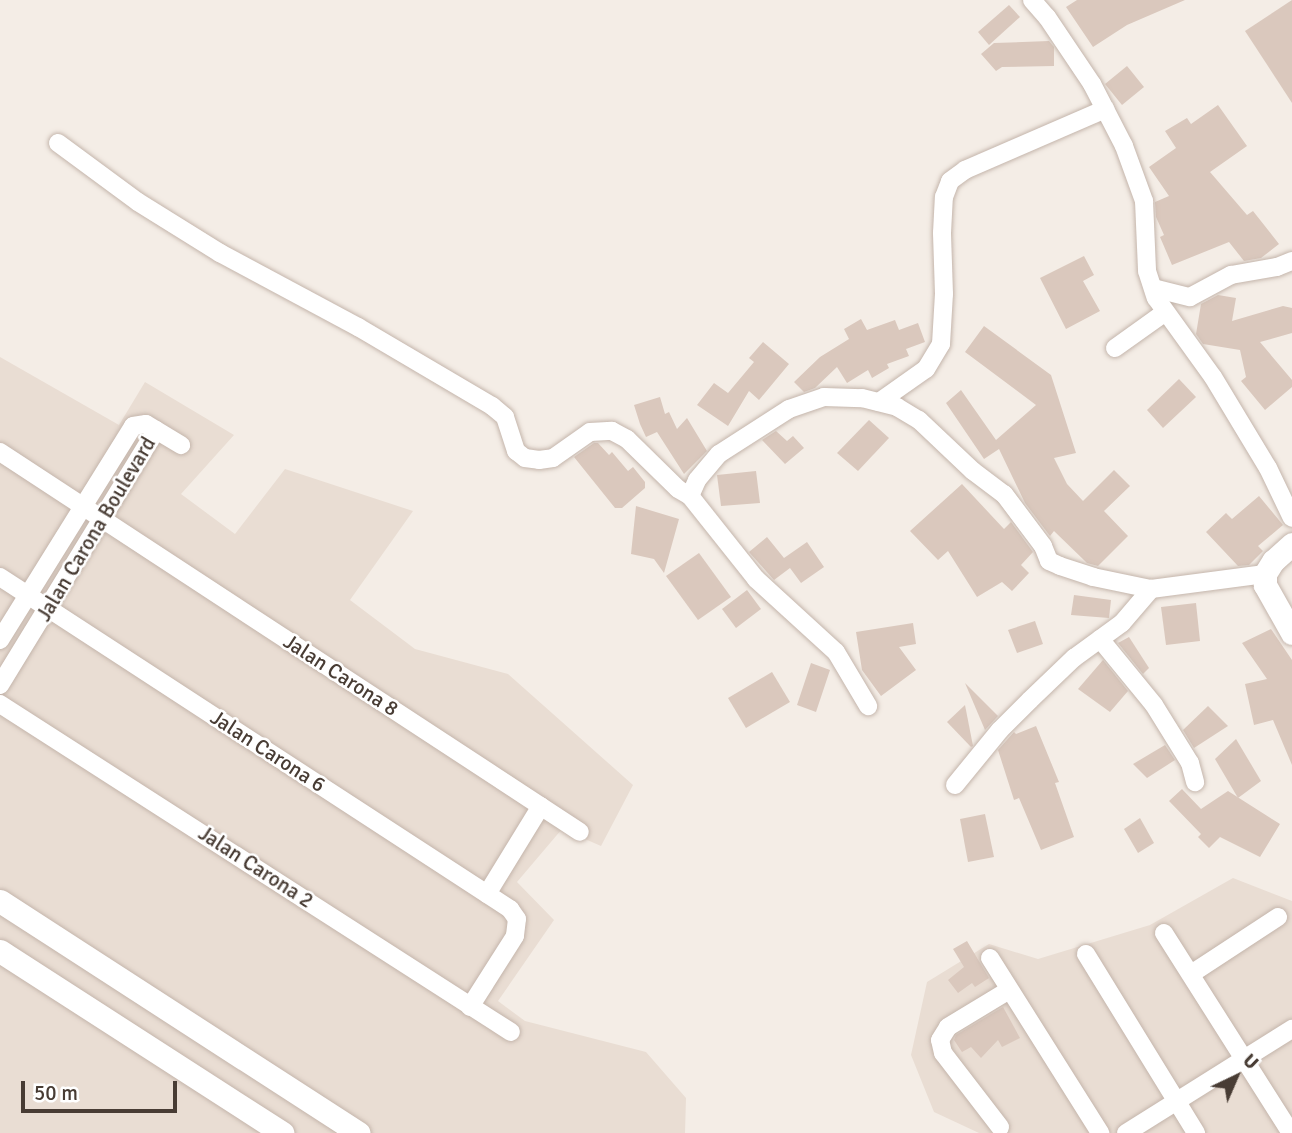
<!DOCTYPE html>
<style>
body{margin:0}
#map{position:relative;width:1292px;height:1133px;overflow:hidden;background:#f4ede6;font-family:Signika,sans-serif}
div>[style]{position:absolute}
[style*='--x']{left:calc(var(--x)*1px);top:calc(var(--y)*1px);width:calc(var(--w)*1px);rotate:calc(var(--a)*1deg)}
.residential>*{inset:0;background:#e9ddd3}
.building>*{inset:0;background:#dac8bd}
.roads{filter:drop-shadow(0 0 2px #c4b5ab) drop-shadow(0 0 2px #c4b5ab)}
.minor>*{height:18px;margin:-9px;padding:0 9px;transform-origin:9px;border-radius:9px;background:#fff}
.tertiary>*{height:23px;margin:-11.5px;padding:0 11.5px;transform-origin:11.5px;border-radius:11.5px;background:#fff}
span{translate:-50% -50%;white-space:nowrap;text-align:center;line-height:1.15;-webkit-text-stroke:5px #fff;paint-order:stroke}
.street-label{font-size:21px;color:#483c34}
.north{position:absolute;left:1201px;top:1042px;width:70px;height:70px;-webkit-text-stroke:5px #fff;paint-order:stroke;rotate:44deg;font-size:19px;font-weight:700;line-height:28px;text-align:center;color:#483c34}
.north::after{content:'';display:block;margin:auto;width:24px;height:32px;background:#483c34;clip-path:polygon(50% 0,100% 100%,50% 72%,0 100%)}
.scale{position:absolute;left:21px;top:1081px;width:156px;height:32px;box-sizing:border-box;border:4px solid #483c34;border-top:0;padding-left:9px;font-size:21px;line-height:24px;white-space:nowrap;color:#483c34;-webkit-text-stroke:5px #fff;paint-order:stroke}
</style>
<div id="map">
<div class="residential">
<div style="clip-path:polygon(0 357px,119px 425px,145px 382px,234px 435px,181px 494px,235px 534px,285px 469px,413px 511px,350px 600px,415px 649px,508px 674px,633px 785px,601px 846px,562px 829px,517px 882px,554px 920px,498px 1001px,525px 1021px,646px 1052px,686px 1098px,685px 1133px,0 1133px)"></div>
<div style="clip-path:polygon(1233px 878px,1292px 901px,1292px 1133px,979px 1133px,934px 1112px,911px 1055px,927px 982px,989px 944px,1038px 959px,1150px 925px)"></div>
</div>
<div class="building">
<div style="clip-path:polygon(1077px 0,1185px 0,1127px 25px,1093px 47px,1066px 7px)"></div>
<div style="clip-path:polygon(1292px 0,1292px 103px,1245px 31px)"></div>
<div style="clip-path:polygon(1009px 5px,1020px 17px,989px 45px,978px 32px)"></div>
<div style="clip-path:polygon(1049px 41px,1054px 47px,1054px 66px,1002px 67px,996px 71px,981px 54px,994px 43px)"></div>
<div style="clip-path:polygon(1127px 66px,1144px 87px,1122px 105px,1105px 84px)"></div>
<div style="clip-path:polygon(1218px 105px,1247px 146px,1210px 172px,1247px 215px,1253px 211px,1279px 244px,1261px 258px,1244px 261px,1229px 242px,1172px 265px,1160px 237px,1164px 235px,1156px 217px,1155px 202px,1169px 196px,1149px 167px,1176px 148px,1165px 131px,1187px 118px,1191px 124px)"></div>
<div style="clip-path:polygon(1084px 256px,1094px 275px,1083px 281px,1100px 311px,1066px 329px,1040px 278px)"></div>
<div style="clip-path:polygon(1218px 295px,1236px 298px,1232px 321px,1283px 306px,1292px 308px,1292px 333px,1260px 342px,1292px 380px,1292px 387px,1265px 410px,1241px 381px,1246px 377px,1240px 350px,1203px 344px,1196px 334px,1201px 304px)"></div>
<div style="clip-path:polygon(861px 319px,867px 330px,895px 320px,899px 330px,918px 323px,925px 342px,906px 349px,909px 356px,887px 364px,889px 368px,872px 378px,868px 370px,847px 383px,837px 367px,815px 388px,804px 392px,794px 382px,820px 357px,849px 339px,844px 329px)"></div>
<div style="clip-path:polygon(984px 326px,1051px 375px,1076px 453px,1054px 458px,1067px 484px,1083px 501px,1114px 470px,1130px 486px,1104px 511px,1128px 536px,1098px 566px,1087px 563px,1054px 531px,1050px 536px,1025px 503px,999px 449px,984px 459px,946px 403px,961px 390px,996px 440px,1036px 405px,965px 352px)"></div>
<div style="clip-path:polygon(763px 342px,789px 364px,759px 400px,749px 391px,728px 426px,697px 405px,714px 383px,728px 393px,754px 362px,749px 358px)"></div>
<div style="clip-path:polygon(1179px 379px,1196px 397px,1163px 428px,1147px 410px)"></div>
<div style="clip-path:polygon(660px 397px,665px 414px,669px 412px,677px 429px,687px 418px,707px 451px,684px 474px,657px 432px,646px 437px,640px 424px,634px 405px)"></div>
<div style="clip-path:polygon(869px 420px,889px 438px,858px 471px,837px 453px)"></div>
<div style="clip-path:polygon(776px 431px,787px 441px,793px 436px,804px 448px,785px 464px,762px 440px)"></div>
<div style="clip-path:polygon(594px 443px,598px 443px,609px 455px,612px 452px,628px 471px,633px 467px,645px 482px,645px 488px,622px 508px,615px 508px,574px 457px)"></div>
<div style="clip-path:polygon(756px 471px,760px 503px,721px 506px,717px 475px)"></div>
<div style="clip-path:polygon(962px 484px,1004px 529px,1011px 522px,1033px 552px,1021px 565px,1029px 573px,1012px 591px,1002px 582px,977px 597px,948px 551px,938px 560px,910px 531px)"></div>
<div style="clip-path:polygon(1259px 496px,1283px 525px,1258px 546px,1263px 551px,1249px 565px,1238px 566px,1206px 532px,1226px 513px,1232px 519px)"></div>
<div style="clip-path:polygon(636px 506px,679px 519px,664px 573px,654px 559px,631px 554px)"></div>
<div style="clip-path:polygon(767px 537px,784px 558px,807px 542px,824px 567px,801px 583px,790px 568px,774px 580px,749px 552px)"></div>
<div style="clip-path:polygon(699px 553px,731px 597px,698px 620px,666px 576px)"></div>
<div style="clip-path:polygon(747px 590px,761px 609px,736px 628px,722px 609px)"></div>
<div style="clip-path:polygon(1074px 595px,1111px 600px,1109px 618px,1071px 615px)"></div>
<div style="clip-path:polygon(1196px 603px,1200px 641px,1166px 645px,1161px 607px)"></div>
<div style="clip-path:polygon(1035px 621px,1043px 644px,1017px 653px,1008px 630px)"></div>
<div style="clip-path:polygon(913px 623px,916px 644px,899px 647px,916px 670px,881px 696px,862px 670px,856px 632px)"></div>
<div style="clip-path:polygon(1271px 629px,1292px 660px,1292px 765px,1273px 720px,1254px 725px,1245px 684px,1267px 679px,1242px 643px)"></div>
<div style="clip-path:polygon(1129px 637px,1149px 668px,1143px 674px,1118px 643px)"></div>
<div style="clip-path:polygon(1103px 660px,1128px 691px,1110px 712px,1078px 689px)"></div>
<div style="clip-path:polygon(811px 663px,830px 670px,816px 712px,797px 705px)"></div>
<div style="clip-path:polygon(772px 672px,790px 702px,746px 728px,728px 698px)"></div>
<div style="clip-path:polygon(965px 683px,998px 716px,985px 730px)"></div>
<div style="clip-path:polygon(965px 705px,973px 746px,971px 747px,947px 722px)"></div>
<div style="clip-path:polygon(1208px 706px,1228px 726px,1194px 748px,1183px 730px)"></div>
<div style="clip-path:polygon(1036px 726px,1059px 782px,1055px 783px,1074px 837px,1041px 850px,1019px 798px,1014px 800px,998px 750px,1014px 732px,1016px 734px)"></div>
<div style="clip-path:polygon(1236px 739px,1261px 781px,1238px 798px,1215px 759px)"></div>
<div style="clip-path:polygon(1165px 745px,1175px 760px,1147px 778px,1133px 764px)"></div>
<div style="clip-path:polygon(1182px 789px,1201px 809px,1228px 791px,1280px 824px,1260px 857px,1220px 837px,1209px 848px,1198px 837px,1201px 834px,1169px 801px)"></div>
<div style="clip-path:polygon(985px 814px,994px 857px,968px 862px,960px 819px)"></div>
<div style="clip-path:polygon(1140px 818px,1154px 843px,1138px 853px,1124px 829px)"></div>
<div style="clip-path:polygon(967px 941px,989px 978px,975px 987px,972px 983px,958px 993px,948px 980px,964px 967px,953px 949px)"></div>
<div style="clip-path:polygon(1003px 1007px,1020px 1038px,1002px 1047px,998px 1040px,981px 1058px,971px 1047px,962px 1052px,954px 1040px,956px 1035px)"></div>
</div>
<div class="roads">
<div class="minor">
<div style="--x:1032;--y:0;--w:23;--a:49"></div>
<div style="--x:1047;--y:17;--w:81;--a:56.1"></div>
<div style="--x:1092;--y:84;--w:70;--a:62.7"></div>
<div style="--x:1124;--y:146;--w:59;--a:70"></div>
<div style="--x:1144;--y:201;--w:70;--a:87.5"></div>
<div style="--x:1147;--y:271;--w:28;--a:72"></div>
<div style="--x:1156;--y:298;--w:97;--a:54.2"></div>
<div style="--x:1213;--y:377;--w:106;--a:58.9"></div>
<div style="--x:1268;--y:468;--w:55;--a:64.4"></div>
<div style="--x:58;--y:143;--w:99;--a:36.4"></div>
<div style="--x:138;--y:202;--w:97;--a:31.9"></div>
<div style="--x:220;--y:253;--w:157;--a:28.2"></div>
<div style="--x:358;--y:327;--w:156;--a:30.5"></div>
<div style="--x:492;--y:406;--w:17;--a:40"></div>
<div style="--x:505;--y:417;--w:36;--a:72"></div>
<div style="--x:516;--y:451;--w:11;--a:38"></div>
<div style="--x:525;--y:458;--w:14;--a:8"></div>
<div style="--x:539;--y:460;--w:14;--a:-8"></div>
<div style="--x:553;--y:458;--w:45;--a:-35.1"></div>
<div style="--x:590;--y:432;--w:22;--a:-3"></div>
<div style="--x:612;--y:431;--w:17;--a:28"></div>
<div style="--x:627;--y:439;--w:71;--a:44.4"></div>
<div style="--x:678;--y:489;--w:14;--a:30"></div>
<div style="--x:690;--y:496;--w:17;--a:-66"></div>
<div style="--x:697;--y:480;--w:34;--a:-50"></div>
<div style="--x:719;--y:454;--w:83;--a:-32.7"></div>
<div style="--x:789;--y:409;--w:37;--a:-19"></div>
<div style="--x:824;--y:397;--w:38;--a:2"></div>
<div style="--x:862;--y:398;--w:36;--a:14"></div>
<div style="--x:897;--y:407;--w:26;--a:31"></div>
<div style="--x:919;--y:420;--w:74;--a:43.4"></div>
<div style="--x:973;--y:471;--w:39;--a:37"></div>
<div style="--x:1004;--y:494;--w:65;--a:53.1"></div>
<div style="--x:1043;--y:546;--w:16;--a:68"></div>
<div style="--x:1049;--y:561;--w:12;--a:24"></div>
<div style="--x:1060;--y:566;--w:35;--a:18"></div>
<div style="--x:1093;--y:577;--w:59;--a:11.7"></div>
<div style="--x:1151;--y:589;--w:115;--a:-7.5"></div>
<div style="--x:1153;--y:288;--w:38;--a:14"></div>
<div style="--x:1190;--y:297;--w:47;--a:-28.2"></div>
<div style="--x:1231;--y:275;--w:47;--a:-9.9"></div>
<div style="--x:1277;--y:267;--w:16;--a:-22"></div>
<div style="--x:1115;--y:348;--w:60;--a:-35.5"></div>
<div style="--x:879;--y:402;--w:57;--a:-35.1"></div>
<div style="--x:926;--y:369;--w:29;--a:-59"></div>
<div style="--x:941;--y:344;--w:50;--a:-86.6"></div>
<div style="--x:944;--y:294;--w:61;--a:-91.9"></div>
<div style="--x:942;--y:233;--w:36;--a:-87"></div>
<div style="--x:944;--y:197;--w:17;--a:-69"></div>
<div style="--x:950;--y:181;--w:19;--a:-36"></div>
<div style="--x:965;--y:170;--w:153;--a:-23.5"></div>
<div style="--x:0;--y:452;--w:693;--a:33.23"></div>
<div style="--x:690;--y:496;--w:106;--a:51.5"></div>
<div style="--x:756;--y:579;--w:108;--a:42.4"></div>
<div style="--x:836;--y:652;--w:63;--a:59.3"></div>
<div style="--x:0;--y:577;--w:609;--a:33.06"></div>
<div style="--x:510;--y:909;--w:12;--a:55"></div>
<div style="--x:517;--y:919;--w:17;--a:97"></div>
<div style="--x:515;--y:936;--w:84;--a:122.4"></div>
<div style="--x:1100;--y:639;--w:85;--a:50.7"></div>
<div style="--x:1154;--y:705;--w:68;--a:58.2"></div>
<div style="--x:1190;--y:763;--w:20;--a:75"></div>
<div style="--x:0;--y:640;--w:252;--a:-58.1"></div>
<div style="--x:133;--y:426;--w:13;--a:-9"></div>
<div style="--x:146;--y:424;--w:41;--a:31"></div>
<div style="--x:0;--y:685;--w:299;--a:-58.5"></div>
<div style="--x:0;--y:704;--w:607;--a:32.7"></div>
<div style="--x:955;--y:785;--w:71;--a:-50.7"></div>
<div style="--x:1000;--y:730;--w:42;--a:-45"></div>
<div style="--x:1030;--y:700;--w:61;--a:-43.7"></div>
<div style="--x:1074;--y:658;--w:59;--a:-36.1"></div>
<div style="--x:1122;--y:623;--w:45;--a:-49.5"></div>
<div style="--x:487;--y:894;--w:103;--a:-58.5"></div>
<div style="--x:1164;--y:933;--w:237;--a:57.6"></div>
<div style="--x:1086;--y:954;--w:210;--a:58.4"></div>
<div style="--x:990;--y:958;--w:207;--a:57.8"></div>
<div style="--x:1191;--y:974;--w:104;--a:-33.2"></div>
<div style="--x:1000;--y:1127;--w:93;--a:-127.6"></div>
<div style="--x:943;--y:1053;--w:13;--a:-103"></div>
<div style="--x:940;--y:1040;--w:15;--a:-58"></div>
<div style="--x:948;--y:1027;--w:71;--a:-31.2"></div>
<div style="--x:1126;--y:1133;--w:196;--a:-32.1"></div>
</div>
<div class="tertiary">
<div style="--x:1292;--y:544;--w:25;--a:138"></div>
<div style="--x:1273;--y:561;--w:15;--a:122"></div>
<div style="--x:1265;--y:574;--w:11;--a:90"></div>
<div style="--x:1265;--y:585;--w:55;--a:60.6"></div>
<div style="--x:0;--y:901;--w:427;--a:32.9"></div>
<div style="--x:0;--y:951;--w:336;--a:32.8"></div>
</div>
</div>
<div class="street-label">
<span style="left:96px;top:529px;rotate:-59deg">Jalan Carona Boulevard</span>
<span style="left:341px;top:675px;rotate:33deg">Jalan Carona 8</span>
<span style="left:268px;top:751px;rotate:33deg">Jalan Carona 6</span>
<span style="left:256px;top:867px;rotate:33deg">Jalan Carona 2</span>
</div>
<div class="north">U</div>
<div class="scale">50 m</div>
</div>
